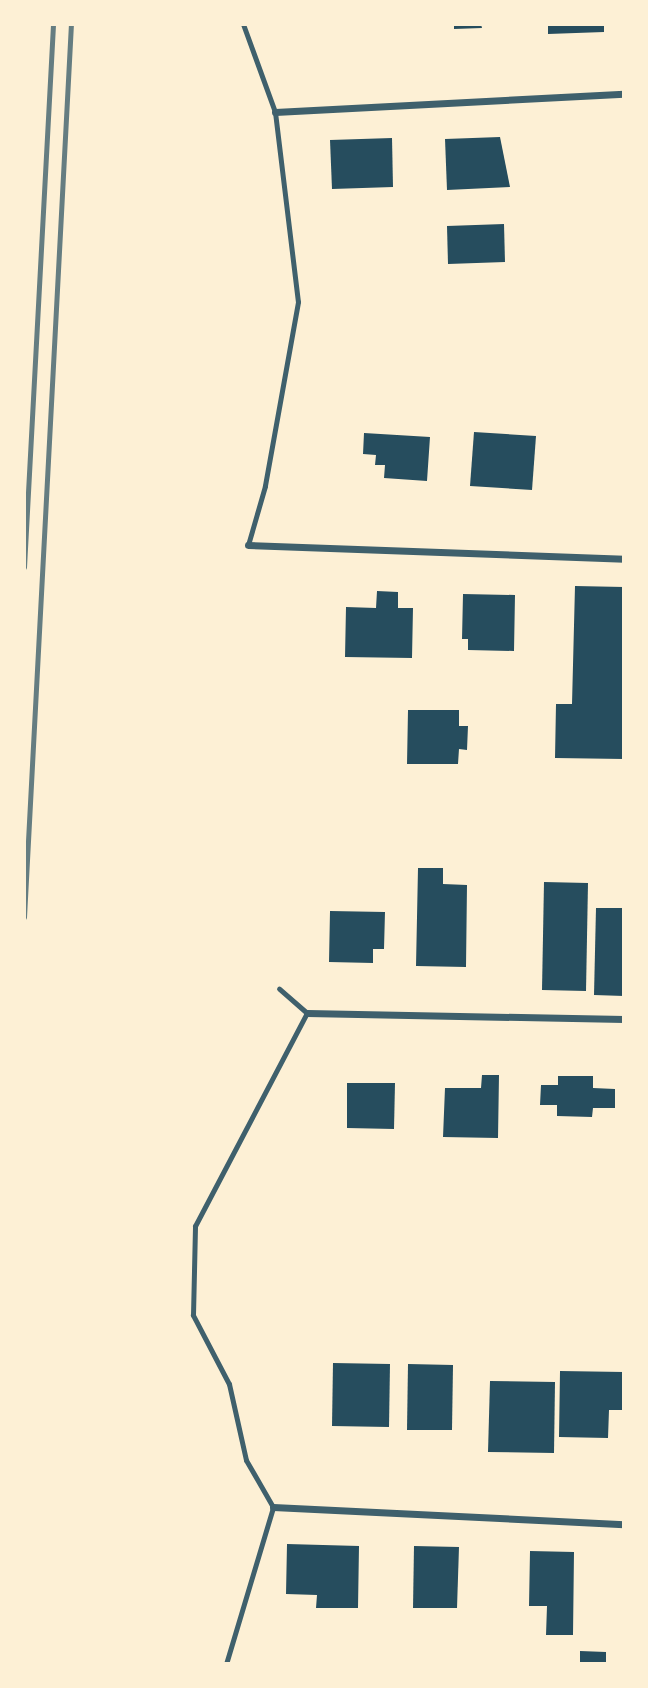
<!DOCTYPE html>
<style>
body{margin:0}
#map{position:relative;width:648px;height:1688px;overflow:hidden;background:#fdf0d5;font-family:"DejaVu Sans",sans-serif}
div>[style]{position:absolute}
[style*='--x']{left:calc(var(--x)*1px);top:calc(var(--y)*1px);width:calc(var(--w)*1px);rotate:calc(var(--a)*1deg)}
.building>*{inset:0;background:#264d5e}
.service>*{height:5px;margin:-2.5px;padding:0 2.5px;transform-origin:2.5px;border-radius:2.5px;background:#3f606c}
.minor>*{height:7px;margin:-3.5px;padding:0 3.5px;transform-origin:3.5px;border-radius:3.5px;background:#3f606c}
.rail>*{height:5px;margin:-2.5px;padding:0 2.5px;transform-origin:2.5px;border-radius:2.5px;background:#657d81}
span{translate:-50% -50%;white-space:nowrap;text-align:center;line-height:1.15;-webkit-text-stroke:7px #fdf0d5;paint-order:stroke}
.frame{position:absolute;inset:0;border:26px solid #fdf0d5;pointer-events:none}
</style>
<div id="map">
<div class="building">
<div style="clip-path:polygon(454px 24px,481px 24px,482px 28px,454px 29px)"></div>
<div style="clip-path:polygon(548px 24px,604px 24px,604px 32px,548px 34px)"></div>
<div style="clip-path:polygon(500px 137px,510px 187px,447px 190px,445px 139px)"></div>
<div style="clip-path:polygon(392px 138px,393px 187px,332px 189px,330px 140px)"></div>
<div style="clip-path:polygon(504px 224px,505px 262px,448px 264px,447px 226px)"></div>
<div style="clip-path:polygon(474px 432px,536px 436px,532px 490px,470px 486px)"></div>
<div style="clip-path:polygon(364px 433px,430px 437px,427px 481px,384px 478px,385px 465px,375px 465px,376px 455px,363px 454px)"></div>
<div style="clip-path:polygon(575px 586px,624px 587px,624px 759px,555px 758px,556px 704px,572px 704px)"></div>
<div style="clip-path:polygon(377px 591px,398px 592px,398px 608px,413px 608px,412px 658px,345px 657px,346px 607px,376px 608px)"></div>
<div style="clip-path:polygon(463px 594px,515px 595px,514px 651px,468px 650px,468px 639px,462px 639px)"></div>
<div style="clip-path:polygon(408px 710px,459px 710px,459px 726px,468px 726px,467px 750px,459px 749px,458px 764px,407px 764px)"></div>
<div style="clip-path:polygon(418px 868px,443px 868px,443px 884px,467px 885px,466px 967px,416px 966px)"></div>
<div style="clip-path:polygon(544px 882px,588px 883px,586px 991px,542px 990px)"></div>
<div style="clip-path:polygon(596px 908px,624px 908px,624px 996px,594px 995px)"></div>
<div style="clip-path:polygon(330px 911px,385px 912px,384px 949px,373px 949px,373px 963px,329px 962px)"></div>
<div style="clip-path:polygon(482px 1075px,499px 1075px,498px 1138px,443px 1137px,445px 1088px,481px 1088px)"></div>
<div style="clip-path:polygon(558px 1076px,593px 1076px,593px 1088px,615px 1089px,615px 1108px,593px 1108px,592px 1117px,557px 1116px,557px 1105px,540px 1105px,541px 1085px,558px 1085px)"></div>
<div style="clip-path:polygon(347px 1083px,395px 1083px,394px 1129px,347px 1128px)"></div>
<div style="clip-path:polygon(333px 1363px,390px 1364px,389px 1427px,332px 1426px)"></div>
<div style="clip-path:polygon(408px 1364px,453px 1365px,452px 1430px,407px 1430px)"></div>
<div style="clip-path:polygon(560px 1371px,624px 1372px,624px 1410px,609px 1410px,608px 1438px,559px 1437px)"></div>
<div style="clip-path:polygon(490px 1381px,555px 1382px,554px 1453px,488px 1452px)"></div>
<div style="clip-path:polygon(287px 1544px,359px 1546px,358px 1608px,316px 1608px,317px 1595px,286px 1594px)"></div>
<div style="clip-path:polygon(414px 1546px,459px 1547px,457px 1608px,413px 1608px)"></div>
<div style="clip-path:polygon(530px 1551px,574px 1552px,573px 1635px,546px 1635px,547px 1606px,529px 1606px)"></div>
<div style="clip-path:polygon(580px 1651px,606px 1652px,606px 1664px,580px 1664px)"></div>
</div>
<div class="service">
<div style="--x:243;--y:24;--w:94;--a:70"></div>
<div style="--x:275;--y:112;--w:191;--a:83.1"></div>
<div style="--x:298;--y:302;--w:187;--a:100.2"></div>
<div style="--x:265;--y:486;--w:61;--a:106.1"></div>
<div style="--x:226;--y:1664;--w:164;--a:-73.3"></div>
<div style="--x:273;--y:1507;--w:54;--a:-119.9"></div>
<div style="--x:246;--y:1460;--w:78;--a:-102.6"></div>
<div style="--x:229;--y:1384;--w:78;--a:-117.6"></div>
<div style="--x:193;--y:1315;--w:89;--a:-88.7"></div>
<div style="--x:195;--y:1226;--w:241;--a:-62.3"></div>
<div style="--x:307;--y:1013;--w:37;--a:-139"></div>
</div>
<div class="minor">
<div style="--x:275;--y:112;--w:349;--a:-3"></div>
<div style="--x:248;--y:545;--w:376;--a:2.1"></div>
<div style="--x:307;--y:1013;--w:317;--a:1.1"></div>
<div style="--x:273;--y:1507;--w:351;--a:2.8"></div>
</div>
<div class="rail">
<div style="--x:24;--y:567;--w:544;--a:-86.94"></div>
<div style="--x:24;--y:917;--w:894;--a:-86.99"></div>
</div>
<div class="frame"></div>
</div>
